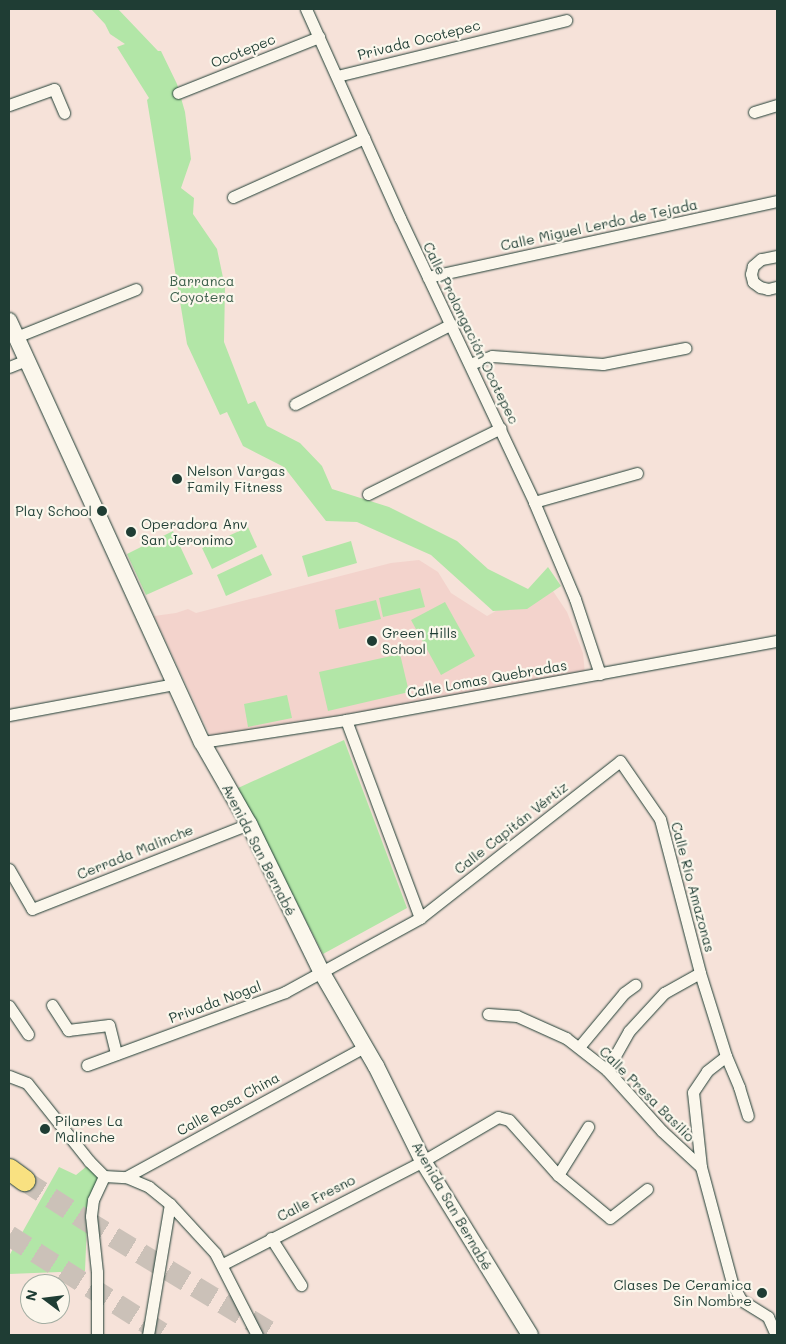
<!DOCTYPE html>
<meta charset="utf-8">
<style>
body{margin:0}
#map{position:relative;width:786px;height:1344px;overflow:hidden;background:#f6e2d9;font-family:Mali,sans-serif}
div>[style]{position:absolute}
[style*='--x']{left:calc(var(--x)*1px);top:calc(var(--y)*1px);width:calc(var(--w)*1px);rotate:calc(var(--a)*1deg)}
.built>*{inset:0;background:#f3d3cc}
.green>*{inset:0;background:#b2e6a7}
.motorway-tunnel>*{height:21px;margin-top:-10.5px;transform-origin:0;background:repeating-linear-gradient(90deg,#cbc1b8 0 21px,transparent 0 32px)}
.roads{filter:drop-shadow(0 0 1px #1f3d34) drop-shadow(0 0 1px #1f3d34)}
.minor>*{height:11px;margin:-5.5px;padding:0 5.5px;transform-origin:5.5px;border-radius:5.5px;background:#fbf7ec}
.secondary>*{height:16px;margin:-8px;padding:0 8px;transform-origin:8px;border-radius:8px;background:#fbf7ec}
.motorway>*{height:21px;margin:-10.5px;padding:0 10.5px;transform-origin:10.5px;border-radius:10.5px;background:#f9e181}
.dots>*{width:14px;height:14px;translate:-50% -50%;box-sizing:border-box;border:2px solid #fbf7ec;border-radius:50%}
span{translate:-50% -50%;white-space:nowrap;text-align:center;line-height:1.15;-webkit-text-stroke:4.5px #fbf7ec;paint-order:stroke}
.street-label{font-size:14px;color:#1f3d34}
.park-label{font-size:14px;color:#3c5f4b}
.poi-label{font-size:14px;color:#1f3d34}
.left{translate:0 -50%;text-align:left}
.right{translate:-100% -50%;text-align:right}
.frame{position:absolute;inset:0;border:10px solid #1f3d34;pointer-events:none}
.north{position:absolute;left:20px;top:1274px;width:50px;height:50px;box-sizing:border-box;background:#fbf7ec;border:1px solid #a3ada2;border-radius:50%;rotate:285deg;font-size:14px;font-weight:700;line-height:20px;text-align:center;color:#1f3d34}
.north::after{content:'';display:block;margin:auto;width:18px;height:22px;background:#1f3d34;clip-path:polygon(50% 0,100% 100%,50% 72%,0 100%)}
</style>
<div id="map">
<div class="built">
<div style="clip-path:polygon(419px 560px,438px 572px,451px 593px,487px 616px,547px 582px,567px 612px,583px 653px,585px 674px,211px 737px,154px 616px,176px 613px,188px 609px,196px 613px,391px 563px)"></div>
</div>
<div class="green">
<div style="clip-path:polygon(91px 9px,118px 9px,158px 51px,161px 51px,177px 84px,185px 112px,191px 159px,181px 188px,194px 198px,193px 214px,217px 249px,225px 287px,224px 342px,248px 404px,255px 401px,267px 426px,300px 443px,322px 466px,332px 489px,389px 507px,457px 541px,488px 569px,528px 589px,548px 567px,561px 586px,527px 609px,493px 611px,431px 555px,357px 522px,326px 521px,284px 467px,243px 446px,227px 412px,220px 415px,187px 344px,147px 100px,149px 98px,117px 47px,125px 44px,110px 34px,105px 24px)"></div>
<div style="clip-path:polygon(248px 527px,257px 547px,212px 569px,202px 548px)"></div>
<div style="clip-path:polygon(173px 531px,193px 574px,146px 595px,127px 554px)"></div>
<div style="clip-path:polygon(351px 541px,357px 563px,308px 577px,302px 556px)"></div>
<div style="clip-path:polygon(262px 554px,272px 575px,226px 596px,217px 575px)"></div>
<div style="clip-path:polygon(420px 588px,425px 607px,383px 617px,379px 598px)"></div>
<div style="clip-path:polygon(376px 600px,381px 619px,339px 629px,335px 610px)"></div>
<div style="clip-path:polygon(445px 602px,475px 656px,441px 675px,411px 620px)"></div>
<div style="clip-path:polygon(400px 654px,409px 692px,328px 711px,319px 672px)"></div>
<div style="clip-path:polygon(287px 695px,292px 718px,248px 727px,244px 704px)"></div>
<div style="clip-path:polygon(344px 740px,407px 908px,323px 954px,238px 788px)"></div>
<div style="clip-path:polygon(87px 1166px,99px 1176px,88px 1199px,85px 1271px,9px 1274px,9px 1256px,59px 1167px,76px 1175px)"></div>
</div>
<div class="motorway-tunnel">
<div style="--x:24;--y:1180;--w:74;--a:32.8"></div>
<div style="--x:86;--y:1220;--w:222;--a:31.2"></div>
<div style="--x:9;--y:1235;--w:186;--a:32.5"></div>
</div>
<div class="roads">
<div class="minor">
<div style="--x:306;--y:9;--w:229;--a:65.8"></div>
<div style="--x:400;--y:218;--w:314;--a:64.7"></div>
<div style="--x:534;--y:502;--w:105;--a:67.1"></div>
<div style="--x:575;--y:599;--w:79;--a:71.6"></div>
<div style="--x:337;--y:76;--w:236;--a:-13.7"></div>
<div style="--x:178;--y:93;--w:152;--a:-21.7"></div>
<div style="--x:9;--y:105;--w:48;--a:-19.6"></div>
<div style="--x:54;--y:89;--w:26;--a:67"></div>
<div style="--x:754;--y:112;--w:24;--a:-17"></div>
<div style="--x:233;--y:197;--w:144;--a:-24.2"></div>
<div style="--x:777;--y:256;--w:16;--a:169"></div>
<div style="--x:761;--y:259;--w:11;--a:139"></div>
<div style="--x:753;--y:266;--w:8;--a:104"></div>
<div style="--x:751;--y:274;--w:8;--a:76"></div>
<div style="--x:753;--y:282;--w:9;--a:36"></div>
<div style="--x:760;--y:287;--w:8;--a:14"></div>
<div style="--x:768;--y:289;--w:9;--a:-13"></div>
<div style="--x:428;--y:277;--w:357;--a:-12.3"></div>
<div style="--x:16;--y:337;--w:129;--a:-21.8"></div>
<div style="--x:470;--y:364;--w:23;--a:-20"></div>
<div style="--x:492;--y:356;--w:111;--a:4.1"></div>
<div style="--x:603;--y:364;--w:84;--a:-11"></div>
<div style="--x:9;--y:367;--w:18;--a:-22"></div>
<div style="--x:295;--y:404;--w:175;--a:-27.1"></div>
<div style="--x:368;--y:494;--w:148;--a:-26.4"></div>
<div style="--x:534;--y:502;--w:107;--a:-15.7"></div>
<div style="--x:9;--y:715;--w:169;--a:-10.6"></div>
<div style="--x:346;--y:720;--w:211;--a:69.5"></div>
<div style="--x:202;--y:742;--w:146;--a:-8.7"></div>
<div style="--x:346;--y:720;--w:438;--a:-10.4"></div>
<div style="--x:9;--y:869;--w:46;--a:60.1"></div>
<div style="--x:32;--y:909;--w:233;--a:-21.4"></div>
<div style="--x:52;--y:1005;--w:30;--a:57"></div>
<div style="--x:68;--y:1030;--w:41;--a:-7"></div>
<div style="--x:109;--y:1025;--w:30;--a:76"></div>
<div style="--x:9;--y:1006;--w:34;--a:56"></div>
<div style="--x:488;--y:1014;--w:29;--a:4"></div>
<div style="--x:517;--y:1016;--w:54;--a:24.2"></div>
<div style="--x:566;--y:1038;--w:52;--a:38"></div>
<div style="--x:607;--y:1070;--w:82;--a:48"></div>
<div style="--x:662;--y:1131;--w:53;--a:42.7"></div>
<div style="--x:701;--y:1167;--w:120;--a:75"></div>
<div style="--x:732;--y:1283;--w:19;--a:62"></div>
<div style="--x:741;--y:1300;--w:32;--a:32"></div>
<div style="--x:768;--y:1317;--w:20;--a:66"></div>
<div style="--x:579;--y:1047;--w:70;--a:-50.2"></div>
<div style="--x:624;--y:993;--w:14;--a:-36"></div>
<div style="--x:87;--y:1065;--w:211;--a:-20.2"></div>
<div style="--x:285;--y:992;--w:154;--a:-28.7"></div>
<div style="--x:420;--y:918;--w:254;--a:-38.1"></div>
<div style="--x:620;--y:761;--w:70;--a:55.4"></div>
<div style="--x:660;--y:819;--w:159;--a:75.4"></div>
<div style="--x:700;--y:973;--w:87;--a:72.6"></div>
<div style="--x:726;--y:1056;--w:34;--a:67"></div>
<div style="--x:739;--y:1087;--w:30;--a:73"></div>
<div style="--x:607;--y:1070;--w:45;--a:-60.6"></div>
<div style="--x:629;--y:1031;--w:52;--a:-47.4"></div>
<div style="--x:664;--y:993;--w:41;--a:-29.1"></div>
<div style="--x:9;--y:1076;--w:19;--a:21"></div>
<div style="--x:27;--y:1083;--w:100;--a:51.5"></div>
<div style="--x:89;--y:1161;--w:21;--a:45"></div>
<div style="--x:701;--y:1167;--w:75;--a:-96.1"></div>
<div style="--x:693;--y:1092;--w:25;--a:-56"></div>
<div style="--x:707;--y:1071;--w:24;--a:-38"></div>
<div style="--x:558;--y:1175;--w:57;--a:-58"></div>
<div style="--x:104;--y:1176;--w:22;--a:3"></div>
<div style="--x:126;--y:1177;--w:271;--a:-28.6"></div>
<div style="--x:126;--y:1177;--w:25;--a:23"></div>
<div style="--x:149;--y:1187;--w:27;--a:39"></div>
<div style="--x:170;--y:1204;--w:67;--a:47.4"></div>
<div style="--x:215;--y:1253;--w:92;--a:62.9"></div>
<div style="--x:271;--y:1238;--w:56;--a:57.4"></div>
<div style="--x:223;--y:1264;--w:225;--a:-27.2"></div>
<div style="--x:423;--y:1161;--w:87;--a:-30.4"></div>
<div style="--x:498;--y:1117;--w:11;--a:15"></div>
<div style="--x:509;--y:1120;--w:74;--a:48.3"></div>
<div style="--x:558;--y:1175;--w:67;--a:39.6"></div>
<div style="--x:610;--y:1218;--w:47;--a:-38.1"></div>
<div style="--x:97;--y:1335;--w:63;--a:-90"></div>
<div style="--x:97;--y:1272;--w:56;--a:-96.1"></div>
<div style="--x:91;--y:1216;--w:16;--a:-83"></div>
<div style="--x:93;--y:1200;--w:26;--a:-65"></div>
<div style="--x:148;--y:1335;--w:133;--a:-80.5"></div>
</div>
<div class="secondary">
<div style="--x:9;--y:321;--w:463;--a:65.4"></div>
<div style="--x:202;--y:742;--w:95;--a:60.2"></div>
<div style="--x:249;--y:824;--w:166;--a:63.9"></div>
<div style="--x:322;--y:973;--w:108;--a:59.9"></div>
<div style="--x:376;--y:1066;--w:106;--a:63.7"></div>
<div style="--x:423;--y:1161;--w:204;--a:58.4"></div>
</div>
<div class="motorway">
<div style="--x:9;--y:1169;--w:19;--a:36"></div>
</div>
</div>
<div class="dots">
<div style="left:177px;top:479px;background:#1f3d34"></div>
<div style="left:102px;top:511px;background:#1f3d34"></div>
<div style="left:131px;top:532px;background:#1f3d34"></div>
<div style="left:372px;top:641px;background:#1f3d34"></div>
<div style="left:45px;top:1129px;background:#1f3d34"></div>
<div style="left:762px;top:1293px;background:#1f3d34"></div>
</div>
<div class="street-label">
<span style="left:419px;top:40px;rotate:-14deg">Privada Ocotepec</span>
<span style="left:243px;top:51px;rotate:-22deg">Ocotepec</span>
<span style="left:599px;top:225px;rotate:-12deg">Calle Miguel Lerdo de Tejada</span>
<span style="left:471px;top:333px;rotate:64deg">Calle Prolongación Ocotepec</span>
<span style="left:487px;top:679px;rotate:-10deg">Calle Lomas Quebradas</span>
<span style="left:511px;top:828px;rotate:-38deg">Calle Capitán Vértiz</span>
<span style="left:259px;top:850px;rotate:63deg">Avenida San Bernabé</span>
<span style="left:135px;top:852px;rotate:-22deg">Cerrada Malinche</span>
<span style="left:693px;top:887px;rotate:75deg">Calle Río Amazonas</span>
<span style="left:215px;top:1002px;rotate:-20deg">Privada Nogal</span>
<span style="left:647px;top:1094px;rotate:45deg">Calle Presa Basilio</span>
<span style="left:228px;top:1104px;rotate:-29deg">Calle Rosa China</span>
<span style="left:316px;top:1198px;rotate:-27deg">Calle Fresno</span>
<span style="left:452px;top:1206px;rotate:60deg">Avenida San Bernabé</span>
</div>
<div class="park-label">
<span style="left:202px;top:289px">Barranca<br>Coyotera</span>
</div>
<div class="poi-label">
<span class="left" style="left:187px;top:479px">Nelson Vargas<br>Family Fitness</span>
<span class="right" style="left:92px;top:511px">Play School</span>
<span class="left" style="left:141px;top:532px">Operadora Anv<br>San Jeronimo</span>
<span class="left" style="left:382px;top:641px">Green Hills<br>School</span>
<span class="left" style="left:55px;top:1129px">Pilares La<br>Malinche</span>
<span class="right" style="left:752px;top:1293px">Clases De Ceramica<br>Sin Nombre</span>
</div>
<div class="frame"></div>
<div class="north">N</div>
</div>
